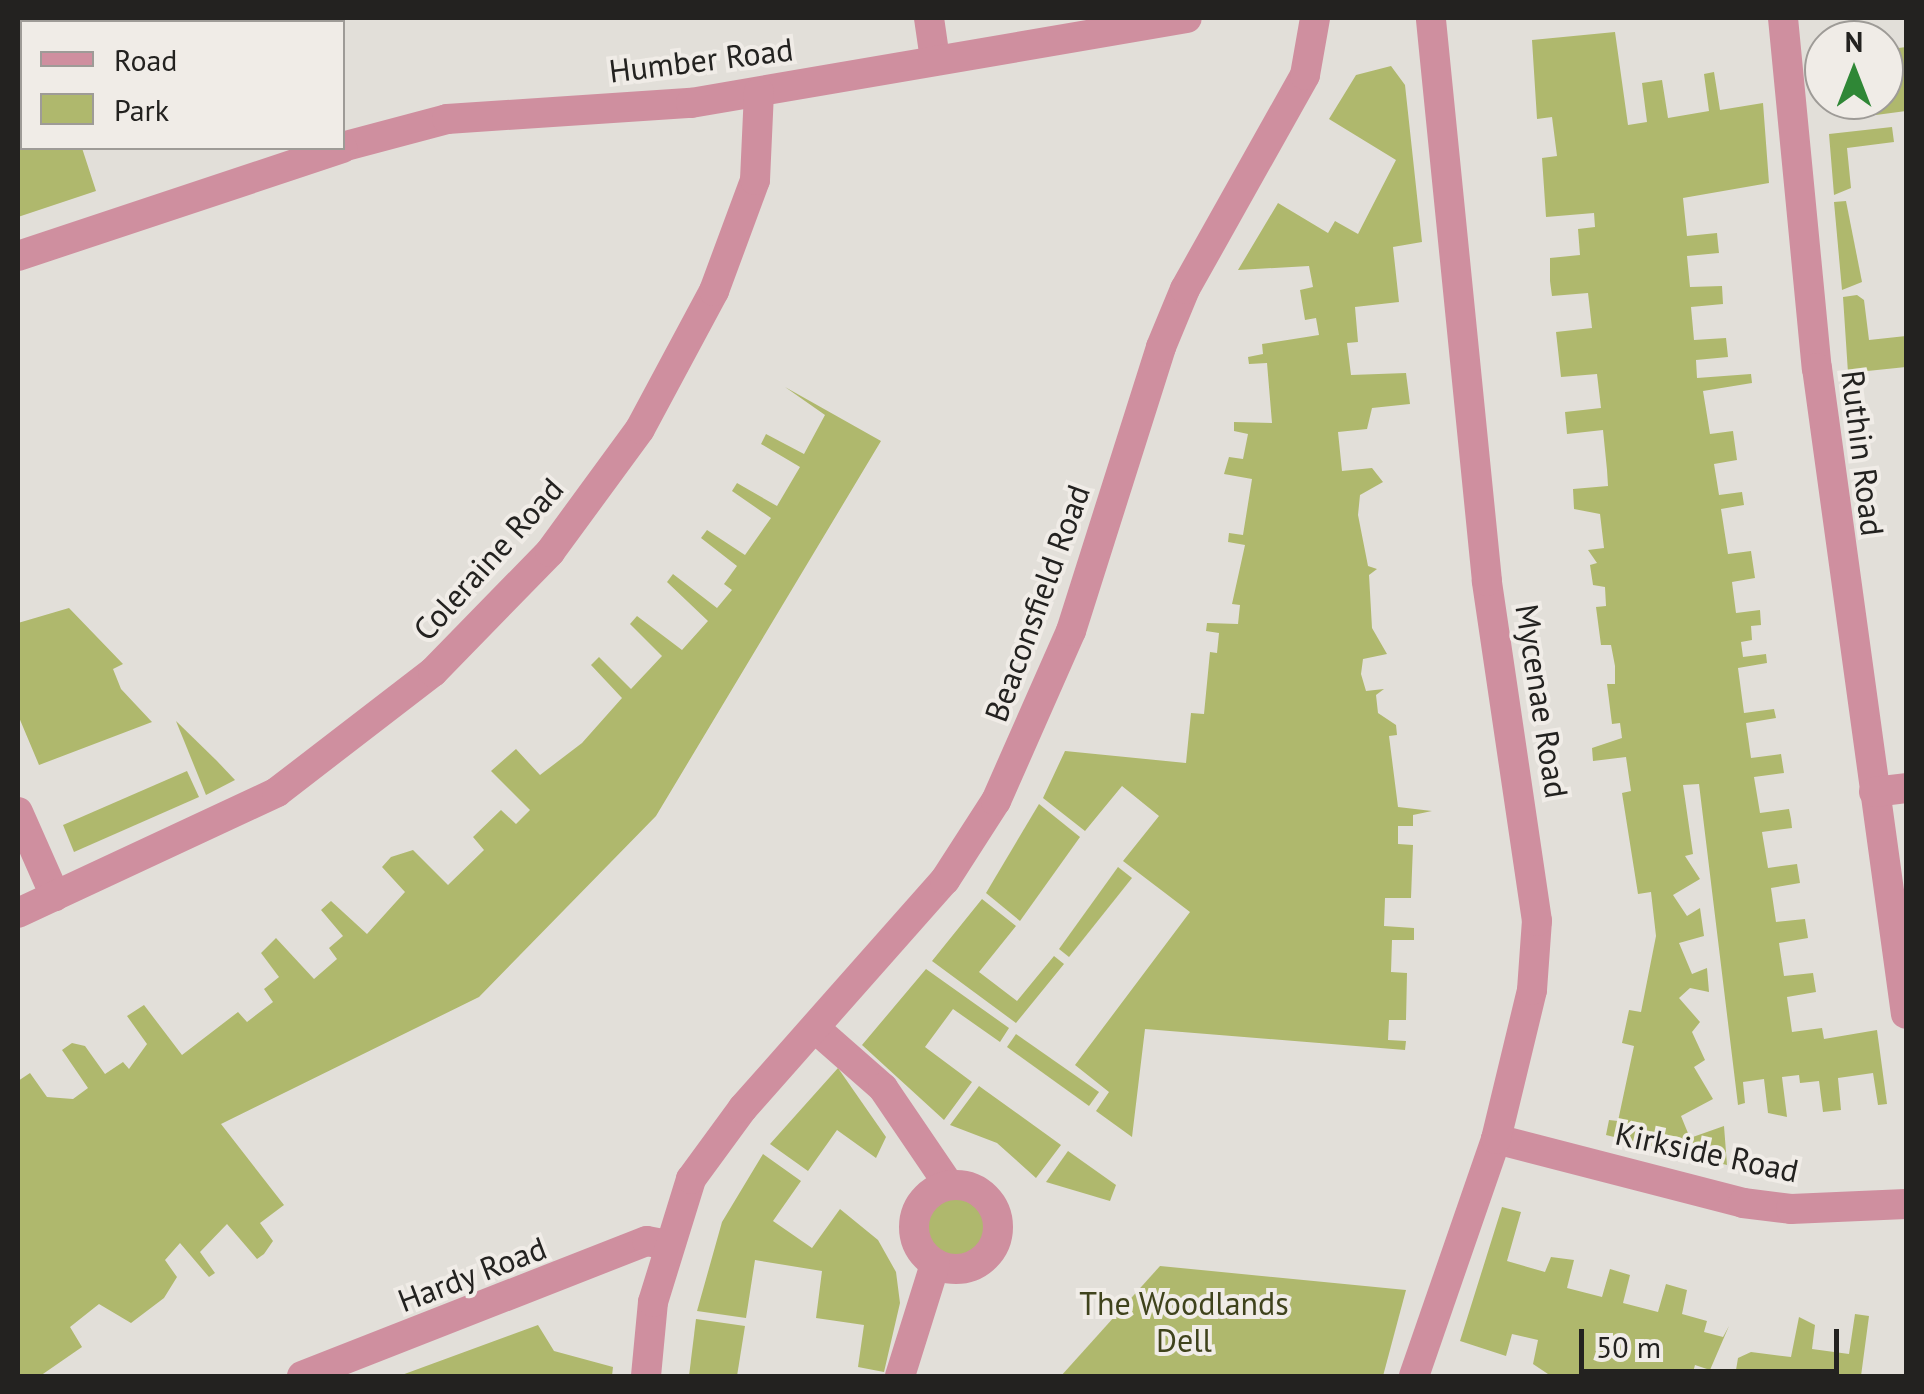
<!DOCTYPE html>
<style>
body{margin:0}
#map{position:relative;width:1924px;height:1394px;overflow:hidden;background:#e2dfd9;font-family:"PT Sans",sans-serif}
div>[style]{position:absolute}
[style*='--x']{left:calc(var(--x)*1px);top:calc(var(--y)*1px);width:calc(var(--w)*1px);rotate:calc(var(--a)*1deg)}
.green>*{inset:0;background:#afb86d}
.round{border-radius:50%}
.street>*{height:30px;margin:-15px;padding:0 15px;transform-origin:15px;border-radius:15px;background:#cf8f9f}
.street>.ring{margin:-15px;padding:0;box-sizing:content-box;background:none;border:30px solid #cf8f9f;border-radius:50%}
span{translate:-50% -50%;white-space:nowrap;text-align:center;line-height:1.15;-webkit-text-stroke:8px #f0ece7;paint-order:stroke}
.street-label{font-size:32px;color:#232220}
.park-label{font-size:32px;color:#3f431c}
.frame{position:absolute;inset:0;border:20px solid #232220;pointer-events:none}
.legend{position:absolute;left:20px;top:20px;width:325px;height:130px;box-sizing:border-box;background:#f0ece7;border:2px solid #9e9b97;margin:0;padding:12px 18px;list-style:none;font-size:30px;color:#232220}
.legend li{display:flex;align-items:center;gap:20px;height:50px}
.legend b{width:50px;border:2px solid #9e9b97}
.north{position:absolute;left:1804px;top:20px;width:100px;height:100px;box-sizing:border-box;background:#f0ece7;border:2px solid #9e9b97;border-radius:50%;rotate:0deg;font-size:28px;font-weight:700;line-height:40px;text-align:center;color:#232220}
.north::after{content:'';display:block;margin:auto;width:35px;height:45px;background:#2f8736;clip-path:polygon(50% 0,100% 100%,50% 72%,0 100%)}
.scale{position:absolute;left:1579px;top:1329px;width:260px;height:45px;box-sizing:border-box;border:5px solid #232220;border-top:0;padding-left:12px;font-size:30px;line-height:35px;white-space:nowrap;color:#232220;-webkit-text-stroke:8px #f0ece7;paint-order:stroke}
</style>
<div id="map">
<div class="green">
<div style="clip-path:polygon(18px 18px,40px 22px,22px 22px,22px 148px,82px 148px,96px 191px,18px 217px)"></div>
<div style="clip-path:polygon(1615px 32px,1628px 125px,1647px 122px,1642px 83px,1662px 80px,1668px 118px,1709px 111px,1704px 74px,1714px 72px,1720px 110px,1763px 103px,1769px 183px,1683px 198px,1687px 236px,1717px 233px,1718px 244px,1719px 253px,1687px 256px,1690px 287px,1722px 286px,1723px 304px,1691px 307px,1694px 340px,1726px 338px,1728px 357px,1696px 360px,1697px 378px,1751px 374px,1752px 383px,1703px 391px,1710px 434px,1733px 431px,1737px 460px,1714px 464px,1719px 495px,1742px 492px,1744px 505px,1721px 509px,1728px 554px,1751px 551px,1755px 578px,1732px 582px,1736px 613px,1760px 610px,1761px 625px,1751px 626px,1752px 640px,1741px 642px,1743px 657px,1766px 654px,1767px 663px,1738px 668px,1744px 713px,1774px 709px,1776px 718px,1746px 723px,1751px 758px,1781px 754px,1784px 773px,1754px 777px,1760px 813px,1789px 809px,1791px 819px,1792px 828px,1762px 832px,1768px 868px,1797px 864px,1800px 883px,1771px 888px,1776px 922px,1805px 919px,1808px 938px,1779px 943px,1784px 976px,1813px 973px,1816px 992px,1787px 997px,1792px 1032px,1822px 1028px,1824px 1039px,1877px 1030px,1887px 1104px,1878px 1105px,1873px 1073px,1838px 1078px,1841px 1110px,1823px 1112px,1819px 1081px,1800px 1083px,1799px 1075px,1782px 1077px,1787px 1117px,1768px 1113px,1764px 1079px,1743px 1082px,1745px 1103px,1738px 1105px,1699px 784px,1683px 785px,1693px 854px,1685px 856px,1700px 879px,1673px 895px,1687px 916px,1700px 908px,1704px 936px,1679px 943px,1692px 974px,1707px 968px,1709px 992px,1690px 988px,1679px 998px,1700px 1022px,1692px 1032px,1705px 1060px,1694px 1067px,1713px 1099px,1681px 1116px,1690px 1138px,1724px 1126px,1727px 1165px,1606px 1135px,1609px 1120px,1618px 1121px,1634px 1046px,1622px 1043px,1629px 1010px,1641px 1012px,1656px 936px,1651px 892px,1638px 894px,1622px 793px,1631px 791px,1626px 757px,1593px 761px,1592px 748px,1622px 738px,1620px 723px,1612px 724px,1607px 684px,1615px 684px,1615px 666px,1611px 645px,1601px 645px,1596px 607px,1606px 606px,1605px 587px,1593px 585px,1590px 565px,1597px 563px,1588px 550px,1604px 548px,1600px 514px,1574px 509px,1573px 489px,1608px 486px,1607px 470px,1603px 430px,1567px 434px,1565px 412px,1601px 408px,1597px 374px,1561px 377px,1556px 332px,1592px 328px,1588px 293px,1552px 296px,1550px 281px,1550px 258px,1580px 255px,1578px 229px,1595px 227px,1594px 213px,1546px 217px,1542px 158px,1557px 156px,1552px 117px,1537px 119px,1532px 40px)"></div>
<div style="clip-path:polygon(1906px 47px,1906px 111px,1876px 115px,1884px 50px)"></div>
<div style="clip-path:polygon(1391px 66px,1405px 85px,1422px 242px,1393px 247px,1399px 302px,1355px 307px,1358px 342px,1347px 343px,1351px 375px,1406px 373px,1410px 404px,1372px 408px,1367px 429px,1338px 432px,1342px 471px,1372px 468px,1383px 482px,1360px 495px,1358px 515px,1368px 566px,1377px 569px,1369px 575px,1372px 628px,1387px 654px,1363px 659px,1361px 674px,1366px 691px,1384px 689px,1376px 695px,1378px 713px,1396px 725px,1397px 735px,1389px 736px,1398px 807px,1432px 811px,1413px 815px,1413px 826px,1398px 826px,1398px 844px,1413px 845px,1411px 898px,1385px 898px,1384px 926px,1414px 928px,1414px 940px,1392px 940px,1391px 972px,1407px 973px,1406px 1020px,1389px 1020px,1388px 1040px,1406px 1041px,1405px 1050px,1145px 1029px,1132px 1137px,1096px 1111px,1109px 1092px,1075px 1065px,1190px 912px,1123px 861px,1159px 816px,1122px 786px,1085px 831px,1043px 798px,1065px 751px,1186px 763px,1191px 713px,1204px 714px,1210px 652px,1217px 653px,1219px 633px,1206px 631px,1207px 623px,1238px 624px,1240px 605px,1232px 604px,1245px 545px,1228px 542px,1229px 533px,1243px 535px,1252px 479px,1224px 474px,1229px 457px,1243px 459px,1248px 434px,1234px 431px,1234px 422px,1272px 423px,1267px 363px,1249px 364px,1248px 357px,1263px 354px,1262px 344px,1319px 335px,1316px 318px,1305px 320px,1300px 290px,1313px 287px,1309px 266px,1238px 270px,1278px 203px,1328px 233px,1335px 221px,1358px 234px,1396px 160px,1329px 119px,1356px 75px)"></div>
<div style="clip-path:polygon(1892px 127px,1894px 142px,1847px 148px,1851px 188px,1834px 195px,1829px 134px)"></div>
<div style="clip-path:polygon(1846px 201px,1862px 282px,1842px 290px,1834px 202px)"></div>
<div style="clip-path:polygon(1857px 295px,1864px 300px,1869px 340px,1906px 336px,1906px 367px,1848px 373px,1843px 297px)"></div>
<div style="clip-path:polygon(785px 387px,881px 441px,656px 816px,479px 997px,221px 1124px,284px 1205px,260px 1223px,273px 1241px,264px 1254px,257px 1259px,227px 1224px,200px 1252px,215px 1273px,209px 1277px,180px 1243px,165px 1260px,177px 1277px,164px 1298px,131px 1323px,99px 1304px,70px 1327px,82px 1347px,40px 1376px,18px 1376px,18px 1081px,30px 1073px,47px 1097px,73px 1099px,88px 1088px,62px 1050px,72px 1043px,85px 1046px,105px 1074px,123px 1062px,129px 1069px,147px 1044px,127px 1016px,144px 1005px,182px 1055px,238px 1012px,247px 1022px,273px 1002px,264px 989px,279px 977px,261px 953px,276px 938px,314px 979px,337px 959px,329px 948px,343px 936px,321px 910px,331px 901px,367px 934px,405px 892px,382px 867px,391px 857px,413px 850px,448px 885px,484px 850px,473px 837px,501px 810px,516px 824px,530px 810px,491px 771px,516px 749px,540px 775px,582px 743px,622px 698px,591px 665px,599px 657px,631px 689px,662px 656px,630px 624px,637px 616px,682px 650px,708px 621px,667px 582px,673px 574px,717px 608px,732px 590px,724px 584px,737px 566px,701px 538px,707px 530px,745px 555px,771px 518px,732px 491px,737px 483px,777px 506px,800px 467px,761px 444px,766px 434px,804px 454px,825px 415px)"></div>
<div style="clip-path:polygon(69px 608px,123px 664px,113px 669px,121px 689px,152px 722px,39px 765px,18px 715px,18px 623px)"></div>
<div style="clip-path:polygon(176px 721px,217px 761px,235px 780px,206px 795px)"></div>
<div style="clip-path:polygon(187px 771px,199px 797px,74px 852px,63px 825px)"></div>
<div style="clip-path:polygon(1039px 804px,1080px 837px,1020px 921px,986px 893px)"></div>
<div style="clip-path:polygon(1118px 867px,1132px 878px,1069px 957px,1059px 949px)"></div>
<div style="clip-path:polygon(982px 899px,1016px 926px,979px 972px,1017px 1001px,1054px 956px,1064px 964px,1016px 1023px,932px 961px)"></div>
<div style="clip-path:polygon(926px 969px,1009px 1028px,1000px 1042px,953px 1009px,925px 1047px,972px 1082px,944px 1120px,862px 1045px)"></div>
<div style="clip-path:polygon(1016px 1034px,1099px 1092px,1089px 1106px,1007px 1047px)"></div>
<div style="clip-path:polygon(838px 1068px,886px 1137px,876px 1158px,837px 1130px,808px 1171px,770px 1144px)"></div>
<div style="clip-path:polygon(979px 1086px,1061px 1145px,1036px 1178px,997px 1143px,950px 1125px)"></div>
<div style="clip-path:polygon(1068px 1151px,1116px 1185px,1110px 1201px,1046px 1182px)"></div>
<div style="clip-path:polygon(763px 1154px,801px 1181px,773px 1221px,812px 1248px,840px 1209px,878px 1240px,896px 1272px,900px 1303px,884px 1372px,858px 1367px,864px 1325px,816px 1318px,822px 1271px,755px 1260px,746px 1318px,697px 1311px,722px 1222px)"></div>
<div class="round" style="left:923px;top:1194px;width:66px;height:66px"></div>
<div style="clip-path:polygon(1502px 1207px,1521px 1212px,1507px 1261px,1545px 1272px,1551px 1257px,1574px 1260px,1567px 1288px,1602px 1297px,1610px 1269px,1630px 1275px,1623px 1303px,1658px 1312px,1666px 1284px,1687px 1290px,1682px 1314px,1707px 1321px,1704px 1332px,1723px 1337px,1729px 1326px,1710px 1370px,1695px 1365px,1692px 1376px,1551px 1376px,1533px 1364px,1538px 1340px,1512px 1334px,1506px 1356px,1460px 1341px)"></div>
<div style="clip-path:polygon(1160px 1266px,1406px 1290px,1383px 1376px,1061px 1376px)"></div>
<div style="clip-path:polygon(1855px 1314px,1869px 1316px,1861px 1376px,1735px 1376px,1738px 1358px,1751px 1352px,1791px 1357px,1799px 1317px,1815px 1325px,1812px 1349px,1849px 1354px)"></div>
<div style="clip-path:polygon(696px 1319px,745px 1326px,737px 1376px,689px 1376px)"></div>
<div style="clip-path:polygon(538px 1325px,554px 1351px,613px 1367px,612px 1376px,399px 1376px)"></div>
</div>
<div class="street">
<div style="--x:929;--y:18;--w:41;--a:81.7"></div>
<div style="--x:1783;--y:18;--w:352;--a:84.5"></div>
<div style="--x:1817;--y:368;--w:652;--a:82.16"></div>
<div style="--x:342;--y:147;--w:109;--a:-14.9"></div>
<div style="--x:447;--y:119;--w:245;--a:-3.8"></div>
<div style="--x:691;--y:103;--w:503;--a:-9.72"></div>
<div style="--x:18;--y:256;--w:342;--a:-18.4"></div>
<div style="--x:1874;--y:792;--w:32;--a:-7"></div>
<div style="--x:18;--y:812;--w:92;--a:66.2"></div>
<div style="--x:18;--y:913;--w:286;--a:-25"></div>
<div style="--x:277;--y:792;--w:197;--a:-37.6"></div>
<div style="--x:433;--y:672;--w:168;--a:-45.7"></div>
<div style="--x:550;--y:552;--w:152;--a:-53.8"></div>
<div style="--x:640;--y:429;--w:157;--a:-61.8"></div>
<div style="--x:714;--y:291;--w:118;--a:-69.7"></div>
<div style="--x:755;--y:180;--w:88;--a:-87.4"></div>
<div style="--x:817;--y:1030;--w:88;--a:41.3"></div>
<div style="--x:883;--y:1088;--w:117;--a:55.8"></div>
<div style="--x:1496;--y:1139;--w:255;--a:14.5"></div>
<div style="--x:1743;--y:1203;--w:48;--a:7.1"></div>
<div style="--x:1791;--y:1209;--w:115;--a:-2.5"></div>
<div class="ring" style="left:914px;top:1185px;width:54px;height:54px"></div>
<div style="--x:302;--y:1376;--w:370;--a:-21.4"></div>
<div style="--x:647;--y:1241;--w:20;--a:11"></div>
<div style="--x:646;--y:1376;--w:74;--a:-84.6"></div>
<div style="--x:653;--y:1302;--w:129;--a:-72.8"></div>
<div style="--x:691;--y:1179;--w:88;--a:-53.8"></div>
<div style="--x:743;--y:1108;--w:305;--a:-48.5"></div>
<div style="--x:945;--y:880;--w:94;--a:-57.2"></div>
<div style="--x:996;--y:801;--w:186;--a:-66.2"></div>
<div style="--x:1071;--y:631;--w:298;--a:-72.4"></div>
<div style="--x:1161;--y:347;--w:63;--a:-67.5"></div>
<div style="--x:1185;--y:289;--w:245;--a:-60.7"></div>
<div style="--x:1305;--y:75;--w:58;--a:-80"></div>
<div style="--x:900;--y:1376;--w:117;--a:-72.6"></div>
<div style="--x:1414;--y:1376;--w:251;--a:-70.9"></div>
<div style="--x:1496;--y:1139;--w:153;--a:-76.4"></div>
<div style="--x:1532;--y:990;--w:69;--a:-85.9"></div>
<div style="--x:1537;--y:921;--w:344;--a:-98.4"></div>
<div style="--x:1487;--y:581;--w:564;--a:-95.7"></div>
</div>
<div class="street-label">
<span style="left:701px;top:60px;rotate:-7deg">Humber Road</span>
<span style="left:1863px;top:453px;rotate:83deg">Ruthin Road</span>
<span style="left:488px;top:559px;rotate:-48deg">Coleraine Road</span>
<span style="left:1037px;top:603px;rotate:-70deg">Beaconsfield Road</span>
<span style="left:1542px;top:701px;rotate:81deg">Mycenae Road</span>
<span style="left:1707px;top:1152px;rotate:12deg">Kirkside Road</span>
<span style="left:472px;top:1274px;rotate:-21deg">Hardy Road</span>
</div>
<div class="park-label">
<span style="left:1184px;top:1322px">The Woodlands<br>Dell</span>
</div>
<div class="frame"></div>
<ul class="legend">
<li><b style="height:12px;background:#cf8f9f"></b>Road</li>
<li><b style="height:28px;background:#afb86d"></b>Park</li>
</ul>
<div class="north">N</div>
<div class="scale">50 m</div>
</div>
